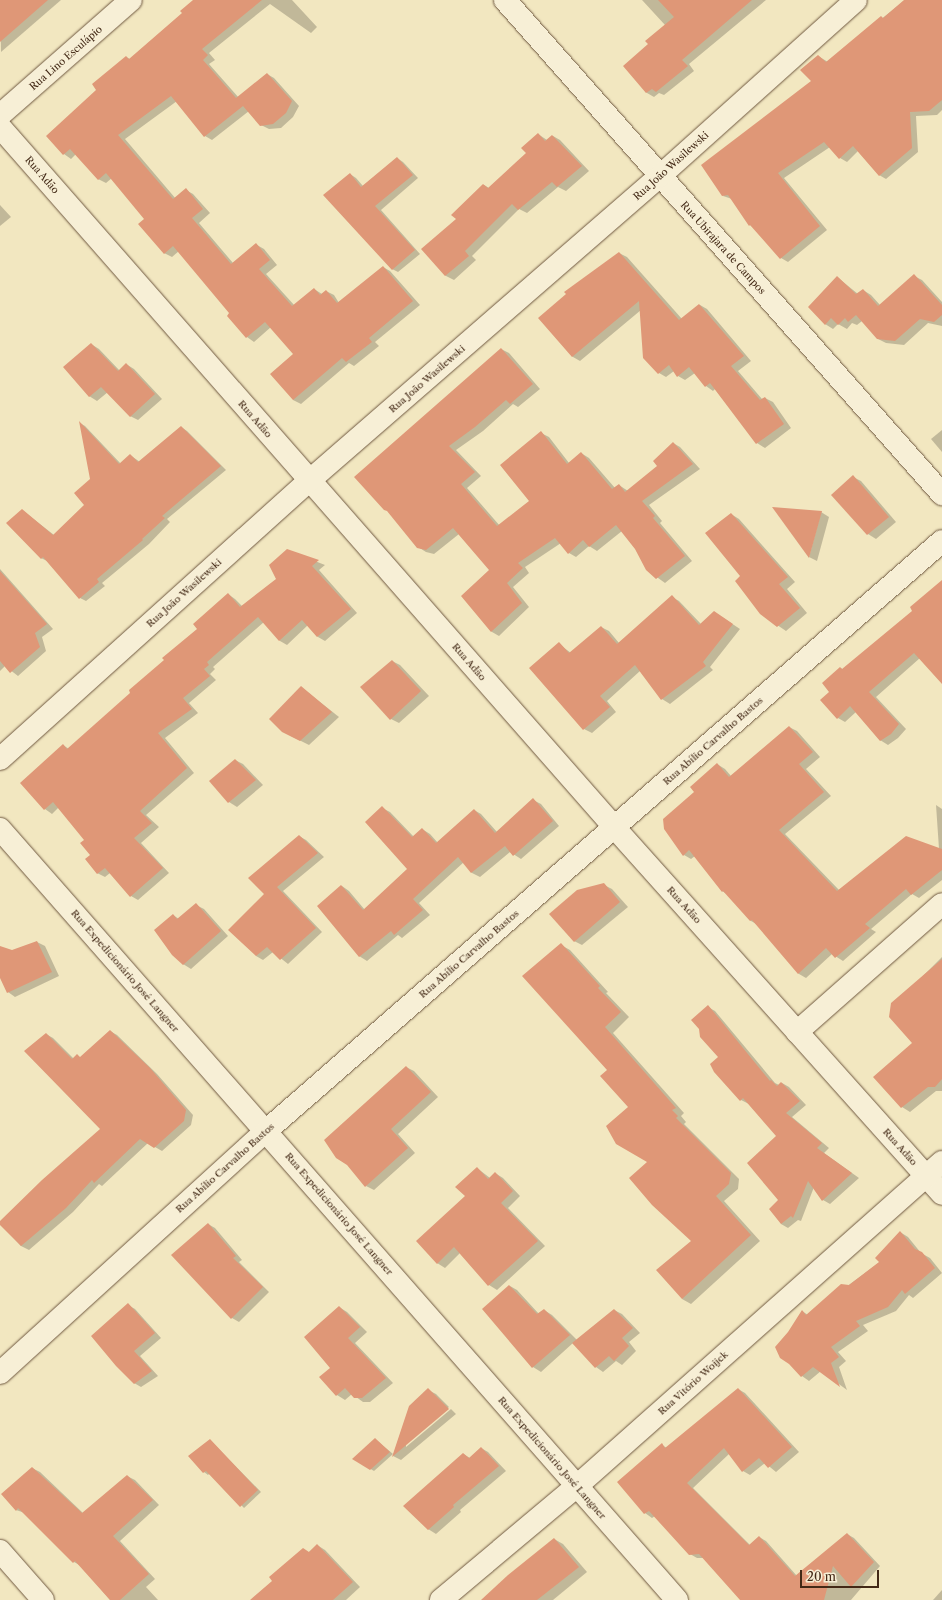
<!DOCTYPE html>
<meta charset="utf-8">
<style>
body{margin:0}
#map{position:relative;width:942px;height:1600px;overflow:hidden;background:#f2e7c0;font-family:"Libre Caslon Text",serif}
div>[style]{position:absolute}
[style*='--x']{left:calc(var(--x)*1px);top:calc(var(--y)*1px);width:calc(var(--w)*1px);rotate:calc(var(--a)*1deg)}
.shadow>*{inset:0;background:#0003}
.building>*{inset:0;background:#df9777}
.roads{filter:drop-shadow(0 0 1px #6f5840) drop-shadow(0 0 1px #6f5840)}
.street>*{height:22px;margin:-11px;padding:0 11px;transform-origin:11px;border-radius:11px;background:#f7efd6}
span{translate:-50% -50%;white-space:nowrap;text-align:center;line-height:1.15;-webkit-text-stroke:3.5px #f7efd6;paint-order:stroke}
.street-label{font-size:10px;color:#432916}
.scale{position:absolute;left:800px;top:1570px;width:79px;height:18px;box-sizing:border-box;border:2px solid #432916;border-top:0;padding-left:5px;font-size:12px;line-height:14px;white-space:nowrap;color:#432916;-webkit-text-stroke:3px #f7efd6;paint-order:stroke}
</style>
<div id="map">
<div class="shadow">
<div style="clip-path:polygon(0 0,61px 0,1px 52px)"></div>
<div style="clip-path:polygon(194px 0,292px 0,317px 27px,311px 33px,270px 4px,209px 53px,215px 60px,209px 64px,239px 98px,267px 74px,274px 78px,299px 106px,293px 117px,281px 128px,269px 129px,261px 125px,249px 111px,212px 140px,205px 136px,177px 101px,125px 139px,176px 199px,186px 190px,193px 194px,210px 213px,199px 223px,233px 263px,257px 245px,264px 249px,277px 265px,266px 274px,295px 306px,314px 289px,322px 294px,326px 291px,334px 295px,339px 303px,383px 267px,390px 271px,420px 305px,375px 342px,379px 346px,354px 366px,349px 363px,301px 404px,293px 400px,295px 354px,271px 327px,254px 342px,247px 337px,231px 314px,179px 251px,172px 257px,164px 253px,146px 219px,112px 178px,106px 183px,98px 179px,76px 154px,71px 159px,64px 154px,47px 136px,98px 90px,126px 57px,130px 59px,183px 13px)"></div>
<div style="clip-path:polygon(642px 0,766px 0,689px 64px,694px 71px,664px 95px,659px 93px,654px 97px,647px 93px,625px 66px,649px 44px,665px 25px)"></div>
<div style="clip-path:polygon(905px 0,942px 0,942px 110px,937px 115px,916px 116px,918px 152px,886px 179px,879px 175px,858px 151px,847px 162px,840px 158px,830px 147px,784px 178px,827px 230px,788px 262px,781px 258px,755px 228px,750px 225px,732px 199px,723px 196px,813px 81px,818px 56px,828px 62px)"></div>
<div style="clip-path:polygon(538px 134px,547px 140px,553px 136px,560px 140px,589px 171px,566px 191px,558px 187px,527px 213px,519px 209px,472px 256px,476px 260px,454px 280px,446px 276px,423px 249px,457px 219px,484px 185px,489px 188px,527px 154px)"></div>
<div style="clip-path:polygon(397px 158px,403px 162px,418px 178px,381px 210px,420px 254px,398px 272px,392px 269px,350px 174px,356px 178px,363px 186px)"></div>
<div style="clip-path:polygon(0 205px,11px 217px,0 226px)"></div>
<div style="clip-path:polygon(619px 253px,627px 257px,682px 319px,700px 305px,707px 309px,751px 361px,738px 371px,762px 399px,765px 398px,773px 402px,791px 428px,765px 448px,757px 443px,715px 389px,713px 391px,706px 386px,695px 373px,685px 380px,678px 376px,674px 371px,666px 377px,659px 373px,641px 310px,580px 361px,573px 357px,539px 318px)"></div>
<div style="clip-path:polygon(914px 276px,922px 280px,942px 302px,942px 326px,928px 323px,904px 345px,886px 343px,878px 339px,862px 321px,857px 325px,852px 323px,847px 329px,838px 324px,833px 329px,825px 324px,837px 277px,858px 294px,863px 290px,871px 295px,880px 305px)"></div>
<div style="clip-path:polygon(91px 344px,99px 349px,120px 371px,126px 364px,134px 369px,162px 399px,138px 420px,130px 416px,108px 392px,97px 401px,89px 396px)"></div>
<div style="clip-path:polygon(501px 349px,509px 353px,540px 389px,518px 407px,513px 404px,483px 431px,456px 450px,481px 476px,467px 488px,500px 526px,531px 501px,541px 433px,549px 437px,569px 463px,581px 453px,589px 458px,615px 488px,619px 485px,628px 491px,658px 466px,673px 443px,680px 447px,700px 469px,649px 505px,662px 521px,660px 523px,692px 561px,665px 583px,647px 570px,635px 548px,622px 531px,597px 551px,589px 546px,576px 557px,569px 553px,561px 543px,525px 567px,529px 573px,513px 587px,529px 607px,499px 636px,492px 632px,462px 596px,490px 570px,459px 534px,434px 554px,426px 552px,418px 547px,389px 512px)"></div>
<div style="clip-path:polygon(80px 423px,85px 426px,121px 464px,130px 455px,140px 462px,181px 427px,187px 431px,226px 470px,167px 519px,170px 522px,149px 544px,102px 583px,105px 586px,86px 601px,80px 598px,47px 561px,41px 558px,22px 510px,54px 535px,86px 505px,92px 479px)"></div>
<div style="clip-path:polygon(942px 430px,942px 452px,931px 439px)"></div>
<div style="clip-path:polygon(853px 477px,861px 481px,896px 522px,876px 539px,868px 534px)"></div>
<div style="clip-path:polygon(821px 512px,829px 517px,817px 561px,809px 557px)"></div>
<div style="clip-path:polygon(731px 514px,739px 519px,795px 582px,787px 589px,807px 613px,786px 631px,761px 614px,742px 576px)"></div>
<div style="clip-path:polygon(287px 550px,325px 565px,319px 570px,357px 613px,325px 641px,318px 637px,308px 625px,287px 645px,280px 641px,264px 622px,213px 667px,215px 669px,210px 674px,216px 680px,189px 703px,198px 713px,165px 738px,194px 773px,146px 815px,159px 827px,141px 843px,169px 873px,138px 900px,131px 896px,110px 873px,105px 877px,97px 873px,86px 840px,59px 807px,52px 814px,45px 809px,21px 783px,63px 745px,69px 749px,132px 693px,198px 629px,228px 594px,235px 599px,242px 606px,277px 579px)"></div>
<div style="clip-path:polygon(0 569px,53px 629px,42px 637px,46px 651px,18px 676px,5px 666px,0 671px)"></div>
<div style="clip-path:polygon(942px 582px,942px 682px,920px 658px,876px 697px,906px 729px,898px 738px,888px 745px,880px 740px,856px 712px,845px 722px,838px 718px,830px 692px,841px 668px,843px 670px,913px 611px)"></div>
<div style="clip-path:polygon(672px 597px,679px 601px,701px 624px,722px 617px,740px 629px,710px 667px,713px 670px,670px 704px,662px 699px,640px 671px,607px 701px,616px 712px,592px 733px,584px 729px,559px 644px,571px 653px,601px 627px,609px 631px,619px 643px)"></div>
<div style="clip-path:polygon(392px 661px,400px 665px,429px 696px,399px 723px,391px 719px)"></div>
<div style="clip-path:polygon(301px 687px,339px 717px,309px 745px,291px 736px)"></div>
<div style="clip-path:polygon(789px 727px,797px 731px,820px 757px,806px 769px,831px 796px,785px 834px,839px 890px,939px 849px,936px 805px,942px 809px,942px 880px,919px 898px,912px 894px,871px 929px,876px 932px,843px 961px,832px 954px,806px 978px,799px 974px,758px 925px,751px 921px,727px 894px,722px 891px,695px 856px,691px 859px,684px 855px,696px 792px,717px 764px,725px 769px,731px 776px)"></div>
<div style="clip-path:polygon(235px 760px,243px 764px,263px 785px,237px 807px,229px 802px,211px 781px)"></div>
<div style="clip-path:polygon(533px 800px,541px 804px,559px 826px,521px 859px,510px 852px,480px 877px,472px 873px,464px 862px,419px 903px,430px 915px,402px 938px,398px 935px,367px 961px,359px 956px,342px 886px,349px 891px,365px 910px,408px 869px,382px 808px,390px 812px,414px 837px,422px 829px,430px 834px,438px 843px,474px 810px,481px 814px,497px 832px)"></div>
<div style="clip-path:polygon(299px 836px,306px 840px,324px 857px,283px 891px,322px 932px,288px 964px,273px 952px,263px 960px,256px 956px,266px 894px)"></div>
<div style="clip-path:polygon(604px 885px,612px 889px,628px 907px,582px 945px,574px 941px)"></div>
<div style="clip-path:polygon(196px 905px,204px 909px,228px 936px,191px 969px,183px 964px,173px 915px,179px 919px)"></div>
<div style="clip-path:polygon(37px 942px,45px 946px,59px 976px,15px 997px,8px 992px,0 976px,0 951px,12px 951px)"></div>
<div style="clip-path:polygon(561px 945px,570px 950px,608px 992px,606px 993px,629px 1017px,613px 1033px,684px 1113px,681px 1116px,686px 1122px,684px 1124px,739px 1179px,738px 1189px,724px 1201px,760px 1241px,691px 1304px,682px 1299px,692px 1241px,649px 1162px,630px 1107px,608px 1071px)"></div>
<div style="clip-path:polygon(942px 957px,942px 1091px,936px 1091px,910px 1112px,902px 1107px,923px 976px)"></div>
<div style="clip-path:polygon(708px 1007px,715px 1011px,775px 1083px,779px 1085px,782px 1083px,789px 1087px,806px 1105px,792px 1117px,829px 1148px,824px 1153px,859px 1178px,830px 1204px,823px 1200px,814px 1187px,801px 1221px,798px 1220px,788px 1228px,781px 1224px,777px 1136px,749px 1104px,741px 1100px,714px 1071px,719px 1057px)"></div>
<div style="clip-path:polygon(110px 1031px,117px 1035px,157px 1074px,193px 1115px,191px 1125px,162px 1151px,148px 1143px,102px 1186px,99px 1184px,73px 1212px,29px 1250px,21px 1246px,0 1223px,102px 1129px,46px 1034px,53px 1038px,74px 1059px,81px 1058px)"></div>
<div style="clip-path:polygon(406px 1067px,414px 1071px,438px 1097px,398px 1134px,415px 1153px,374px 1190px,366px 1186px)"></div>
<div style="clip-path:polygon(477px 1168px,490px 1178px,495px 1173px,503px 1178px,520px 1196px,508px 1208px,545px 1246px,497px 1290px,489px 1285px,460px 1253px,445px 1268px,437px 1263px)"></div>
<div style="clip-path:polygon(208px 1224px,215px 1228px,242px 1260px,239px 1262px,269px 1292px,239px 1322px,232px 1318px,173px 1256px)"></div>
<div style="clip-path:polygon(900px 1232px,908px 1237px,921px 1253px,930px 1258px,942px 1273px,913px 1298px,909px 1295px,896px 1311px,863px 1325px,868px 1331px,838px 1352px,846px 1361px,839px 1367px,847px 1390px,821px 1371px,809px 1381px,802px 1376px,789px 1333px,802px 1311px,808px 1315px,880px 1262px)"></div>
<div style="clip-path:polygon(510px 1286px,517px 1290px,539px 1314px,544px 1310px,552px 1315px,577px 1340px,614px 1310px,622px 1314px,640px 1333px,629px 1342px,636px 1351px,622px 1365px,616px 1361px,603px 1372px,596px 1367px,573px 1343px,541px 1372px,533px 1367px)"></div>
<div style="clip-path:polygon(128px 1305px,135px 1309px,161px 1338px,140px 1356px,158px 1376px,141px 1387px,134px 1383px)"></div>
<div style="clip-path:polygon(339px 1307px,347px 1312px,367px 1332px,355px 1343px,393px 1383px,370px 1402px,363px 1402px,352px 1394px,345px 1400px,337px 1395px,321px 1377px,332px 1368px)"></div>
<div style="clip-path:polygon(738px 1389px,745px 1393px,799px 1452px,776px 1472px,765px 1463px,750px 1475px,743px 1471px,729px 1454px,693px 1488px,750px 1545px,759px 1537px,766px 1541px,797px 1576px,847px 1534px,854px 1538px,880px 1566px,851px 1600px,741px 1600px,704px 1558px,697px 1558px,690px 1554px,655px 1516px,652px 1518px,645px 1513px,662px 1445px,667px 1448px)"></div>
<div style="clip-path:polygon(428px 1390px,436px 1394px,449px 1407px,406px 1444px,406px 1447px,451px 1409px,456px 1414px,401px 1460px,393px 1456px,410px 1406px)"></div>
<div style="clip-path:polygon(375px 1439px,393px 1454px,374px 1471px,354px 1459px)"></div>
<div style="clip-path:polygon(210px 1440px,261px 1492px,244px 1508px,210px 1473px,208px 1475px,204px 1472px,190px 1456px)"></div>
<div style="clip-path:polygon(481px 1448px,488px 1452px,506px 1471px,460px 1510px,461px 1512px,436px 1534px,428px 1529px,463px 1454px,470px 1458px)"></div>
<div style="clip-path:polygon(32px 1468px,40px 1472px,83px 1513px,127px 1476px,135px 1480px,159px 1505px,120px 1541px,155px 1579px,146px 1587px,158px 1600px,110px 1600px,81px 1566px,74px 1562px,25px 1513px,16px 1510px)"></div>
<div style="clip-path:polygon(554px 1539px,563px 1544px,587px 1572px,553px 1600px,482px 1600px)"></div>
<div style="clip-path:polygon(317px 1545px,325px 1550px,360px 1587px,346px 1600px,253px 1600px)"></div>
<div style="clip-path:polygon(942px 1590px,942px 1600px,933px 1600px)"></div>
</div>
<div class="building">
<div style="clip-path:polygon(0 0,48px 0,0 42px)"></div>
<div style="clip-path:polygon(193px 0,262px 0,202px 49px,208px 55px,203px 60px,236px 98px,267px 73px,292px 101px,286px 113px,273px 124px,260px 126px,243px 106px,204px 137px,171px 96px,118px 135px,173px 199px,186px 188px,203px 209px,192px 218px,231px 264px,256px 243px,270px 260px,259px 269px,292px 306px,314px 288px,320px 295px,326px 290px,337px 303px,383px 266px,413px 301px,369px 338px,372px 342px,346px 362px,342px 358px,293px 400px,270px 374px,293px 354px,265px 322px,246px 338px,227px 316px,229px 313px,173px 246px,164px 254px,138px 224px,144px 219px,106px 173px,98px 180px,70px 149px,63px 155px,46px 136px,96px 90px,92px 84px,126px 56px,129px 59px,182px 13px,180px 11px)"></div>
<div style="clip-path:polygon(658px 0,752px 0,682px 60px,688px 66px,656px 92px,652px 89px,646px 93px,623px 66px,648px 44px,645px 41px,674px 17px)"></div>
<div style="clip-path:polygon(904px 0,942px 0,942px 100px,929px 111px,910px 112px,912px 148px,879px 176px,853px 146px,839px 159px,824px 142px,778px 173px,820px 226px,780px 259px,750px 225px,749px 226px,728px 195px,722px 196px,701px 165px,811px 81px,800px 70px,818px 55px,826px 62px,881px 16px,883px 18px)"></div>
<div style="clip-path:polygon(538px 133px,545px 141px,552px 135px,582px 166px,557px 187px,552px 182px,518px 210px,512px 204px,465px 251px,469px 256px,445px 276px,421px 249px,456px 219px,451px 215px,483px 184px,488px 188px,526px 153px,521px 148px)"></div>
<div style="clip-path:polygon(397px 157px,413px 175px,375px 206px,415px 250px,392px 270px,323px 195px,350px 173px,361px 187px)"></div>
<div style="clip-path:polygon(619px 252px,679px 320px,699px 304px,744px 356px,731px 366px,760px 400px,765px 397px,784px 424px,756px 444px,710px 383px,705px 387px,689px 367px,677px 377px,669px 365px,658px 374px,643px 358px,639px 301px,572px 357px,538px 318px,566px 294px,564px 292px)"></div>
<div style="clip-path:polygon(914px 274px,942px 305px,942px 315px,934px 322px,920px 319px,895px 341px,877px 339px,856px 315px,848px 322px,845px 318px,838px 325px,831px 318px,825px 325px,808px 307px,837px 276px,856px 294px,863px 289px,878px 306px)"></div>
<div style="clip-path:polygon(91px 343px,118px 371px,126px 363px,155px 394px,130px 417px,101px 387px,89px 397px,63px 367px)"></div>
<div style="clip-path:polygon(501px 348px,533px 384px,510px 404px,506px 400px,475px 427px,449px 446px,475px 472px,461px 484px,497px 526px,529px 501px,500px 465px,541px 431px,567px 464px,581px 452px,612px 489px,619px 484px,625px 492px,657px 466px,653px 461px,673px 442px,693px 464px,642px 501px,655px 516px,653px 518px,685px 556px,656px 579px,646px 570px,635px 549px,616px 525px,589px 547px,583px 540px,568px 554px,555px 538px,518px 563px,523px 568px,507px 583px,522px 603px,491px 632px,461px 596px,489px 570px,453px 528px,426px 550px,417px 548px,387px 511px,384px 510px,354px 477px)"></div>
<div style="clip-path:polygon(79px 421px,119px 464px,130px 454px,138px 462px,181px 426px,221px 466px,162px 516px,165px 518px,142px 539px,143px 540px,97px 579px,99px 582px,79px 599px,43px 557px,41px 559px,6px 523px,22px 509px,53px 535px,84px 505px,74px 493px,90px 479px)"></div>
<div style="clip-path:polygon(853px 475px,889px 517px,867px 535px,831px 495px)"></div>
<div style="clip-path:polygon(772px 507px,822px 511px,809px 558px)"></div>
<div style="clip-path:polygon(731px 513px,788px 577px,779px 584px,800px 608px,777px 627px,760px 614px,735px 581px,740px 576px,705px 533px)"></div>
<div style="clip-path:polygon(287px 549px,319px 560px,312px 566px,351px 609px,317px 637px,302px 620px,279px 641px,258px 617px,207px 662px,209px 665px,204px 669px,210px 676px,183px 698px,192px 709px,158px 733px,187px 768px,140px 811px,152px 823px,134px 838px,163px 868px,130px 897px,105px 868px,97px 874px,85px 859px,90px 855px,80px 843px,84px 840px,53px 802px,44px 810px,20px 783px,63px 744px,67px 749px,130px 693px,129px 690px,164px 660px,162px 658px,197px 629px,193px 624px,228px 593px,240px 607px,276px 579px,269px 565px)"></div>
<div style="clip-path:polygon(0 571px,47px 624px,35px 633px,40px 647px,10px 673px,0 661px)"></div>
<div style="clip-path:polygon(942px 580px,942px 684px,914px 653px,869px 692px,899px 724px,891px 734px,880px 741px,850px 706px,837px 719px,820px 700px,829px 692px,822px 683px,840px 667px,842px 669px,912px 611px,910px 607px)"></div>
<div style="clip-path:polygon(672px 595px,699px 625px,714px 611px,733px 624px,703px 662px,706px 666px,661px 700px,635px 665px,600px 696px,610px 707px,583px 730px,529px 668px,559px 642px,569px 653px,601px 626px,617px 644px)"></div>
<div style="clip-path:polygon(392px 660px,421px 691px,390px 720px,360px 687px)"></div>
<div style="clip-path:polygon(301px 686px,332px 712px,300px 741px,282px 732px,269px 719px)"></div>
<div style="clip-path:polygon(789px 726px,813px 752px,799px 764px,824px 792px,779px 830px,837px 891px,906px 836px,942px 849px,942px 870px,911px 895px,906px 889px,865px 924px,870px 928px,835px 958px,826px 948px,798px 974px,752px 920px,750px 921px,723px 891px,722px 892px,689px 850px,683px 856px,664px 829px,663px 819px,694px 792px,690px 787px,717px 763px,729px 777px)"></div>
<div style="clip-path:polygon(235px 759px,256px 780px,228px 803px,209px 781px)"></div>
<div style="clip-path:polygon(533px 798px,553px 821px,513px 856px,505px 846px,471px 873px,458px 857px,413px 899px,423px 910px,394px 935px,391px 931px,359px 957px,317px 906px,341px 885px,363px 910px,407px 869px,365px 822px,382px 806px,412px 837px,422px 828px,436px 843px,474px 809px,495px 833px)"></div>
<div style="clip-path:polygon(299px 835px,318px 853px,277px 887px,316px 928px,280px 960px,267px 947px,256px 956px,228px 930px,264px 894px,248px 878px)"></div>
<div style="clip-path:polygon(604px 883px,620px 902px,574px 942px,549px 914px,577px 890px)"></div>
<div style="clip-path:polygon(196px 903px,221px 931px,183px 965px,172px 955px,154px 930px,173px 914px,177px 919px)"></div>
<div style="clip-path:polygon(37px 941px,52px 972px,7px 993px,0 978px,0 946px,12px 950px)"></div>
<div style="clip-path:polygon(561px 943px,600px 986px,598px 988px,621px 1012px,605px 1027px,676px 1108px,672px 1110px,678px 1116px,676px 1118px,731px 1173px,729px 1184px,716px 1196px,751px 1235px,682px 1299px,656px 1270px,691px 1241px,652px 1205px,629px 1178px,647px 1162px,616px 1144px,606px 1126px,628px 1107px,600px 1076px,607px 1070px,522px 976px)"></div>
<div style="clip-path:polygon(942px 959px,942px 1079px,935px 1087px,928px 1087px,901px 1108px,873px 1077px,912px 1043px,889px 1017px,891px 1003px)"></div>
<div style="clip-path:polygon(708px 1005px,770px 1081px,771px 1080px,777px 1086px,781px 1082px,800px 1101px,786px 1113px,822px 1143px,817px 1148px,852px 1173px,822px 1201px,808px 1181px,793px 1218px,791px 1216px,781px 1224px,769px 1209px,778px 1200px,747px 1163px,776px 1136px,743px 1098px,740px 1101px,714px 1072px,710px 1064px,718px 1057px,700px 1037px,699px 1029px,691px 1020px)"></div>
<div style="clip-path:polygon(110px 1030px,150px 1068px,186px 1110px,184px 1121px,154px 1148px,140px 1139px,94px 1183px,92px 1180px,66px 1208px,21px 1246px,0 1225px,0 1221px,42px 1180px,100px 1129px,24px 1051px,46px 1033px,72px 1059px,77px 1054px,80px 1057px)"></div>
<div style="clip-path:polygon(406px 1066px,431px 1092px,391px 1129px,408px 1148px,365px 1187px,347px 1165px,336px 1158px,324px 1140px)"></div>
<div style="clip-path:polygon(477px 1167px,488px 1179px,495px 1172px,513px 1191px,501px 1203px,538px 1241px,488px 1286px,454px 1247px,437px 1264px,416px 1241px,465px 1196px,455px 1187px)"></div>
<div style="clip-path:polygon(208px 1223px,236px 1256px,233px 1258px,263px 1287px,231px 1319px,171px 1255px)"></div>
<div style="clip-path:polygon(900px 1231px,915px 1249px,922px 1252px,935px 1268px,905px 1294px,902px 1290px,888px 1307px,856px 1321px,860px 1326px,831px 1347px,839px 1357px,831px 1363px,840px 1387px,813px 1367px,801px 1377px,789px 1364px,780px 1358px,775px 1347px,788px 1332px,802px 1310px,806px 1315px,841px 1284px,849px 1285px,879px 1262px,875px 1258px)"></div>
<div style="clip-path:polygon(509px 1285px,537px 1314px,544px 1309px,570px 1335px,532px 1368px,482px 1309px)"></div>
<div style="clip-path:polygon(128px 1303px,155px 1333px,134px 1351px,152px 1371px,134px 1384px,116px 1366px,91px 1336px)"></div>
<div style="clip-path:polygon(339px 1306px,360px 1327px,348px 1338px,386px 1378px,362px 1398px,354px 1398px,345px 1388px,336px 1396px,319px 1377px,330px 1368px,304px 1337px)"></div>
<div style="clip-path:polygon(614px 1309px,633px 1328px,622px 1338px,629px 1346px,614px 1361px,609px 1356px,595px 1368px,572px 1343px)"></div>
<div style="clip-path:polygon(428px 1388px,449px 1409px,392px 1457px,409px 1406px)"></div>
<div style="clip-path:polygon(738px 1388px,792px 1447px,768px 1468px,759px 1458px,742px 1472px,724px 1448px,687px 1483px,749px 1545px,759px 1536px,795px 1576px,847px 1533px,874px 1562px,851px 1587px,833px 1566px,824px 1600px,740px 1600px,699px 1554px,689px 1555px,649px 1511px,644px 1514px,617px 1482px,662px 1443px,665px 1448px)"></div>
<div style="clip-path:polygon(375px 1438px,390px 1452px,370px 1470px,352px 1459px)"></div>
<div style="clip-path:polygon(210px 1439px,258px 1490px,240px 1507px,206px 1471px,203px 1473px,188px 1456px)"></div>
<div style="clip-path:polygon(481px 1447px,499px 1466px,453px 1505px,454px 1507px,428px 1530px,403px 1506px,463px 1453px,469px 1458px)"></div>
<div style="clip-path:polygon(32px 1467px,82px 1513px,127px 1475px,153px 1500px,113px 1536px,149px 1574px,120px 1600px,110px 1600px,75px 1561px,73px 1563px,18px 1508px,16px 1511px,1px 1494px)"></div>
<div style="clip-path:polygon(554px 1538px,579px 1567px,537px 1600px,481px 1600px,508px 1575px)"></div>
<div style="clip-path:polygon(317px 1544px,353px 1582px,333px 1600px,250px 1600px,272px 1581px,269px 1577px,303px 1548px,309px 1552px)"></div>
</div>
<div class="roads">
<div class="street">
<div style="--x:505;--y:0;--w:660;--a:48.5"></div>
<div style="--x:0;--y:115;--w:174;--a:-41.3"></div>
<div style="--x:0;--y:127;--w:931;--a:48.74"></div>
<div style="--x:614;--y:827;--w:492;--a:48.2"></div>
<div style="--x:0;--y:759;--w:416;--a:-42"></div>
<div style="--x:309;--y:481;--w:465;--a:-41"></div>
<div style="--x:660;--y:176;--w:263;--a:-41.9"></div>
<div style="--x:0;--y:829;--w:1026;--a:48.71"></div>
<div style="--x:797;--y:1032;--w:193;--a:-41.4"></div>
<div style="--x:0;--y:1373;--w:360;--a:-42.3"></div>
<div style="--x:266;--y:1131;--w:897;--a:-41.11"></div>
<div style="--x:0;--y:1551;--w:65;--a:48.7"></div>
<div style="--x:441;--y:1600;--w:177;--a:-40"></div>
<div style="--x:577;--y:1486;--w:488;--a:-41.6"></div>
</div>
</div>
<div class="street-label">
<span style="left:66px;top:58px;rotate:-41deg">Rua Lino Esculápio</span>
<span style="left:671px;top:166px;rotate:-42deg">Rua João Wasilewski</span>
<span style="left:42px;top:175px;rotate:49deg">Rua Adão</span>
<span style="left:723px;top:248px;rotate:48deg">Rua Ubirajara de Campos</span>
<span style="left:427px;top:379px;rotate:-41deg">Rua João Wasilewski</span>
<span style="left:255px;top:419px;rotate:49deg">Rua Adão</span>
<span style="left:184px;top:593px;rotate:-42deg">Rua João Wasilewski</span>
<span style="left:469px;top:662px;rotate:49deg">Rua Adão</span>
<span style="left:713px;top:741px;rotate:-41deg">Rua Abílio Carvalho Bastos</span>
<span style="left:684px;top:905px;rotate:48deg">Rua Adão</span>
<span style="left:469px;top:954px;rotate:-41deg">Rua Abílio Carvalho Bastos</span>
<span style="left:125px;top:971px;rotate:49deg">Rua Expedicionário José Langner</span>
<span style="left:900px;top:1147px;rotate:48deg">Rua Adão</span>
<span style="left:225px;top:1168px;rotate:-42deg">Rua Abílio Carvalho Bastos</span>
<span style="left:339px;top:1214px;rotate:49deg">Rua Expedicionário José Langner</span>
<span style="left:693px;top:1383px;rotate:-42deg">Rua Vitório Woijck</span>
<span style="left:552px;top:1458px;rotate:49deg">Rua Expedicionário José Langner</span>
</div>
<div class="scale">20 m</div>
</div>
